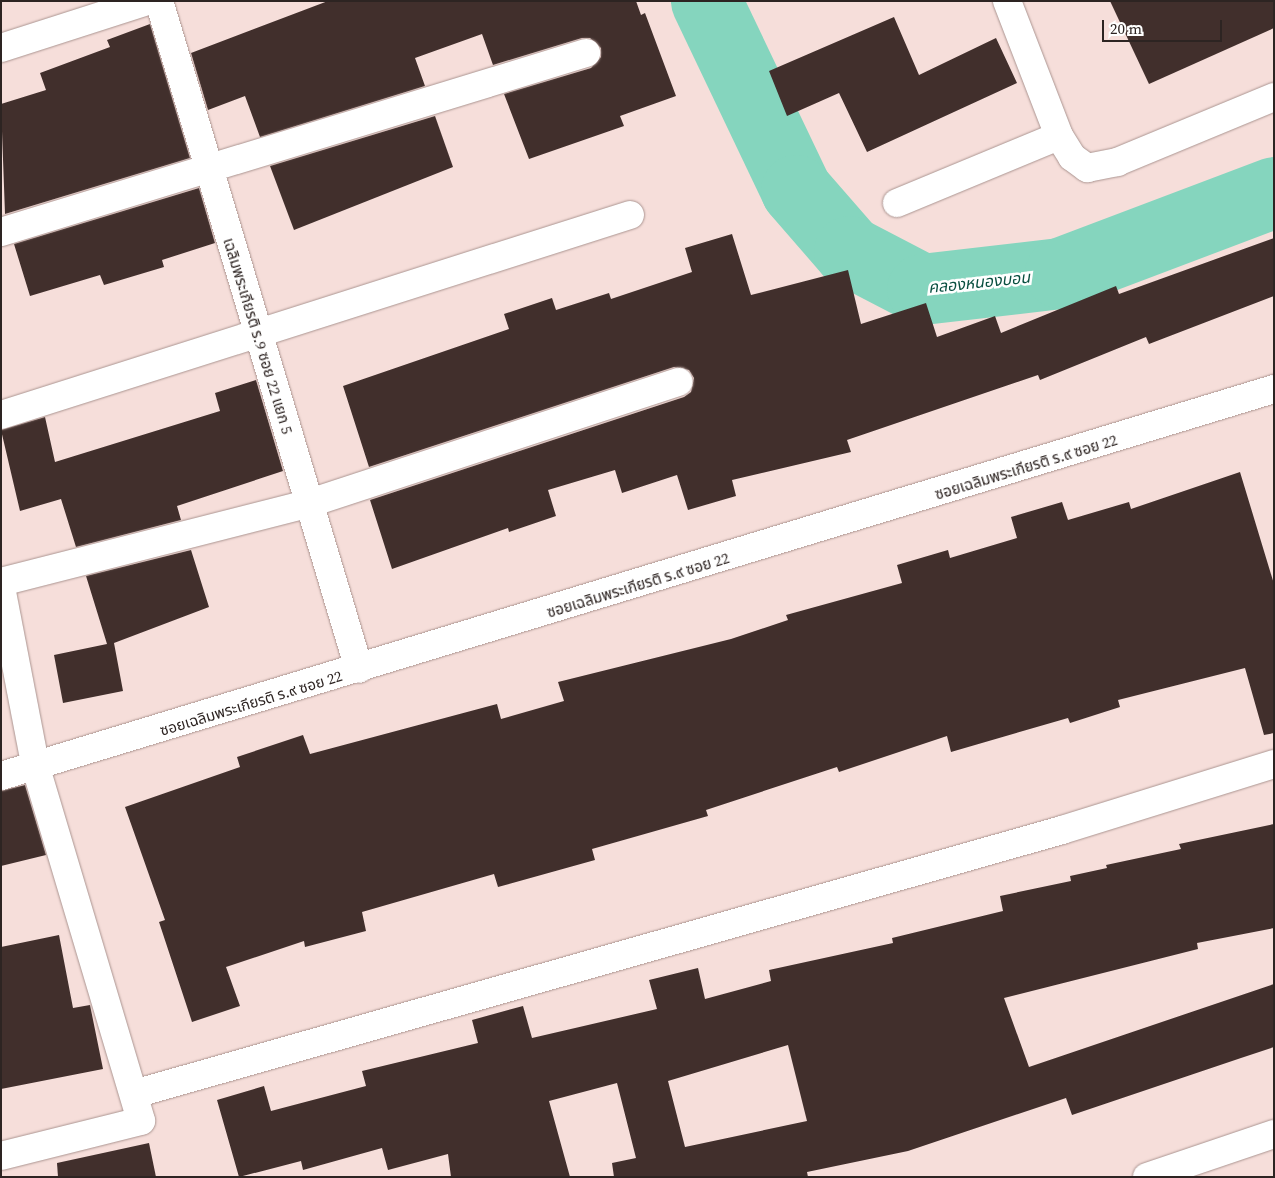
<!DOCTYPE html>
<meta charset="utf-8">
<style>
body{margin:0}
#map{position:relative;width:1275px;height:1178px;overflow:hidden;background:#f6deda;font-family:"Source Serif 4","Noto Sans Thai",serif}
div>[style]{position:absolute}
[style*='--x']{left:calc(var(--x)*1px);top:calc(var(--y)*1px);width:calc(var(--w)*1px);rotate:calc(var(--a)*1deg)}
.river>*{height:71px;margin:-35.5px;padding:0 35.5px;transform-origin:35.5px;border-radius:35.5px;background:#85d5be}
.building>*{inset:0;background:#412f2c}
.roads{filter:drop-shadow(0 0 1px #ab9591) drop-shadow(0 0 1px #ab9591)}
.street>*{height:28px;margin:-14px;padding:0 14px;transform-origin:14px;border-radius:14px;background:#fff}
span{translate:-50% -50%;white-space:nowrap;text-align:center;line-height:1.15;-webkit-text-stroke:5px #fff;paint-order:stroke}
.street-label{font-size:15px;color:#2d2422}
.water-label{font-size:16px;color:#094f40;font-style:italic}
.frame{position:absolute;inset:0;border:2px solid #2d2422;pointer-events:none}
.scale{position:absolute;left:1102px;top:20px;width:120px;height:22px;box-sizing:border-box;border:2px solid #2d2422;border-top:0;padding-left:6px;font-size:15px;line-height:18px;white-space:nowrap;color:#2d2422;-webkit-text-stroke:4px #fff;paint-order:stroke}
</style>
<div id="map">
<div class="river">
<div style="--x:706;--y:1;--w:209;--a:64.5"></div>
<div style="--x:796;--y:190;--w:81;--a:49"></div>
<div style="--x:849;--y:251;--w:82;--a:27.5"></div>
<div style="--x:922;--y:289;--w:139;--a:-6.6"></div>
<div style="--x:1060;--y:273;--w:229;--a:-20.7"></div>
</div>
<div class="building">
<div style="clip-path:polygon(328px 1px,636px 1px,641px 15px,645px 13px,676px 96px,620px 116px,624px 126px,529px 159px,504px 94px,591px 68px,601px 57px,601px 48px,590px 38px,582px 38px,493px 65px,482px 34px,415px 58px,425px 86px,260px 137px,245px 96px,208px 110px,191px 53px)"></div>
<div style="clip-path:polygon(1110px 1px,1274px 1px,1274px 28px,1149px 84px)"></div>
<div style="clip-path:polygon(894px 17px,919px 75px,996px 38px,1017px 83px,867px 152px,839px 93px,787px 116px,769px 71px)"></div>
<div style="clip-path:polygon(150px 24px,190px 158px,5px 214px,1px 104px,46px 90px,40px 73px,110px 47px,107px 40px)"></div>
<div style="clip-path:polygon(435px 116px,453px 167px,294px 230px,270px 166px)"></div>
<div style="clip-path:polygon(199px 188px,215px 243px,162px 260px,164px 267px,104px 285px,100px 275px,30px 296px,14px 244px)"></div>
<div style="clip-path:polygon(732px 234px,751px 295px,848px 270px,861px 324px,926px 303px,937px 337px,995px 316px,1001px 333px,1116px 286px,1119px 294px,1274px 238px,1274px 296px,1149px 344px,1146px 337px,1040px 380px,1038px 375px,847px 440px,851px 452px,732px 480px,736px 496px,688px 510px,677px 475px,622px 493px,615px 470px,548px 490px,556px 516px,509px 532px,508px 528px,392px 569px,370px 500px,684px 397px,691px 392px,694px 378px,689px 370px,674px 367px,369px 467px,343px 386px,509px 329px,504px 314px,552px 298px,556px 310px,609px 293px,611px 299px,692px 272px,685px 248px)"></div>
<div style="clip-path:polygon(256px 380px,283px 471px,177px 506px,181px 520px,76px 547px,61px 499px,20px 511px,1px 430px,45px 417px,55px 462px,220px 411px,215px 393px)"></div>
<div style="clip-path:polygon(1240px 472px,1274px 584px,1274px 733px,1264px 735px,1245px 668px,1118px 700px,1120px 707px,1070px 723px,1068px 718px,951px 752px,947px 736px,839px 772px,837px 767px,706px 810px,708px 816px,592px 849px,595px 860px,498px 887px,494px 874px,362px 912px,366px 931px,305px 947px,304px 941px,226px 967px,240px 1006px,192px 1022px,159px 922px,165px 920px,125px 807px,240px 767px,237px 757px,303px 735px,310px 754px,497px 704px,501px 719px,564px 701px,558px 682px,731px 639px,788px 620px,786px 615px,902px 583px,897px 565px,948px 550px,950px 558px,1017px 538px,1011px 517px,1062px 502px,1068px 520px,1129px 502px,1131px 509px)"></div>
<div style="clip-path:polygon(191px 550px,209px 607px,114px 643px,123px 691px,63px 703px,54px 655px,107px 644px,86px 576px)"></div>
<div style="clip-path:polygon(25px 785px,46px 855px,1px 866px,1px 791px)"></div>
<div style="clip-path:polygon(evenodd,1274px 824px,1274px 928px,1197px 943px,1198px 949px,1004px 998px,1029px 1067px,1274px 984px,1274px 1047px,1241px 1058px,1072px 1115px,1066px 1098px,908px 1151px,807px 1172px,808px 1177px,614px 1177px,612px 1163px,636px 1158px,617px 1083px,549px 1101px,570px 1177px,451px 1177px,448px 1154px,388px 1170px,382px 1148px,303px 1170px,301px 1161px,239px 1177px,217px 1100px,264px 1086px,271px 1111px,366px 1086px,362px 1071px,478px 1043px,472px 1020px,523px 1006px,532px 1038px,657px 1009px,649px 980px,698px 968px,705px 999px,771px 981px,769px 970px,893px 943px,892px 938px,1003px 911px,1000px 896px,1071px 881px,1070px 876px,1107px 868px,1106px 865px,1181px 849px,1179px 844px,1274px 824px,788px 1045px,807px 1121px,685px 1147px,668px 1081px,788px 1045px)"></div>
<div style="clip-path:polygon(59px 935px,73px 1008px,90px 1005px,103px 1069px,1px 1089px,1px 947px)"></div>
<div style="clip-path:polygon(149px 1143px,156px 1177px,58px 1177px,57px 1163px)"></div>
</div>
<div class="roads">
<div class="street">
<div style="--x:159;--y:1;--w:697;--a:73.33"></div>
<div style="--x:1007;--y:1;--w:145;--a:68.9"></div>
<div style="--x:1059;--y:136;--w:25;--a:58"></div>
<div style="--x:1072;--y:157;--w:19;--a:36"></div>
<div style="--x:1087;--y:168;--w:31;--a:-11"></div>
<div style="--x:1117;--y:162;--w:170;--a:-22.5"></div>
<div style="--x:1;--y:48;--w:153;--a:-17.8"></div>
<div style="--x:897;--y:203;--w:175;--a:-22.5"></div>
<div style="--x:1;--y:232;--w:612;--a:-17.01"></div>
<div style="--x:1;--y:415;--w:660;--a:-17.64"></div>
<div style="--x:1;--y:582;--w:319;--a:-14.3"></div>
<div style="--x:310;--y:503;--w:388;--a:-18.2"></div>
<div style="--x:1;--y:587;--w:184;--a:79.1"></div>
<div style="--x:36;--y:768;--w:368;--a:73.4"></div>
<div style="--x:141;--y:1121;--w:144;--a:166"></div>
<div style="--x:1;--y:776;--w:1331;--a:-16.91"></div>
<div style="--x:134;--y:1094;--w:965;--a:-15.88"></div>
<div style="--x:1062;--y:830;--w:222;--a:-17.3"></div>
<div style="--x:1147;--y:1177;--w:134;--a:-18.7"></div>
</div>
</div>
<div class="street-label">
<span style="left:258px;top:336px;rotate:73deg">เฉลิมพระเกียรติ ร.9 ซอย 22 แยก 5</span>
<span style="left:1026px;top:467px;rotate:-17deg">ซอยเฉลิมพระเกียรติ ร.๙ ซอย 22</span>
<span style="left:638px;top:585px;rotate:-17deg">ซอยเฉลิมพระเกียรติ ร.๙ ซอย 22</span>
<span style="left:251px;top:703px;rotate:-17deg">ซอยเฉลิมพระเกียรติ ร.๙ ซอย 22</span>
</div>
<div class="water-label">
<span style="left:979px;top:282px;rotate:-6deg">คลองหนองบอน</span>
</div>
<div class="frame"></div>
<div class="scale">20 m</div>
</div>
